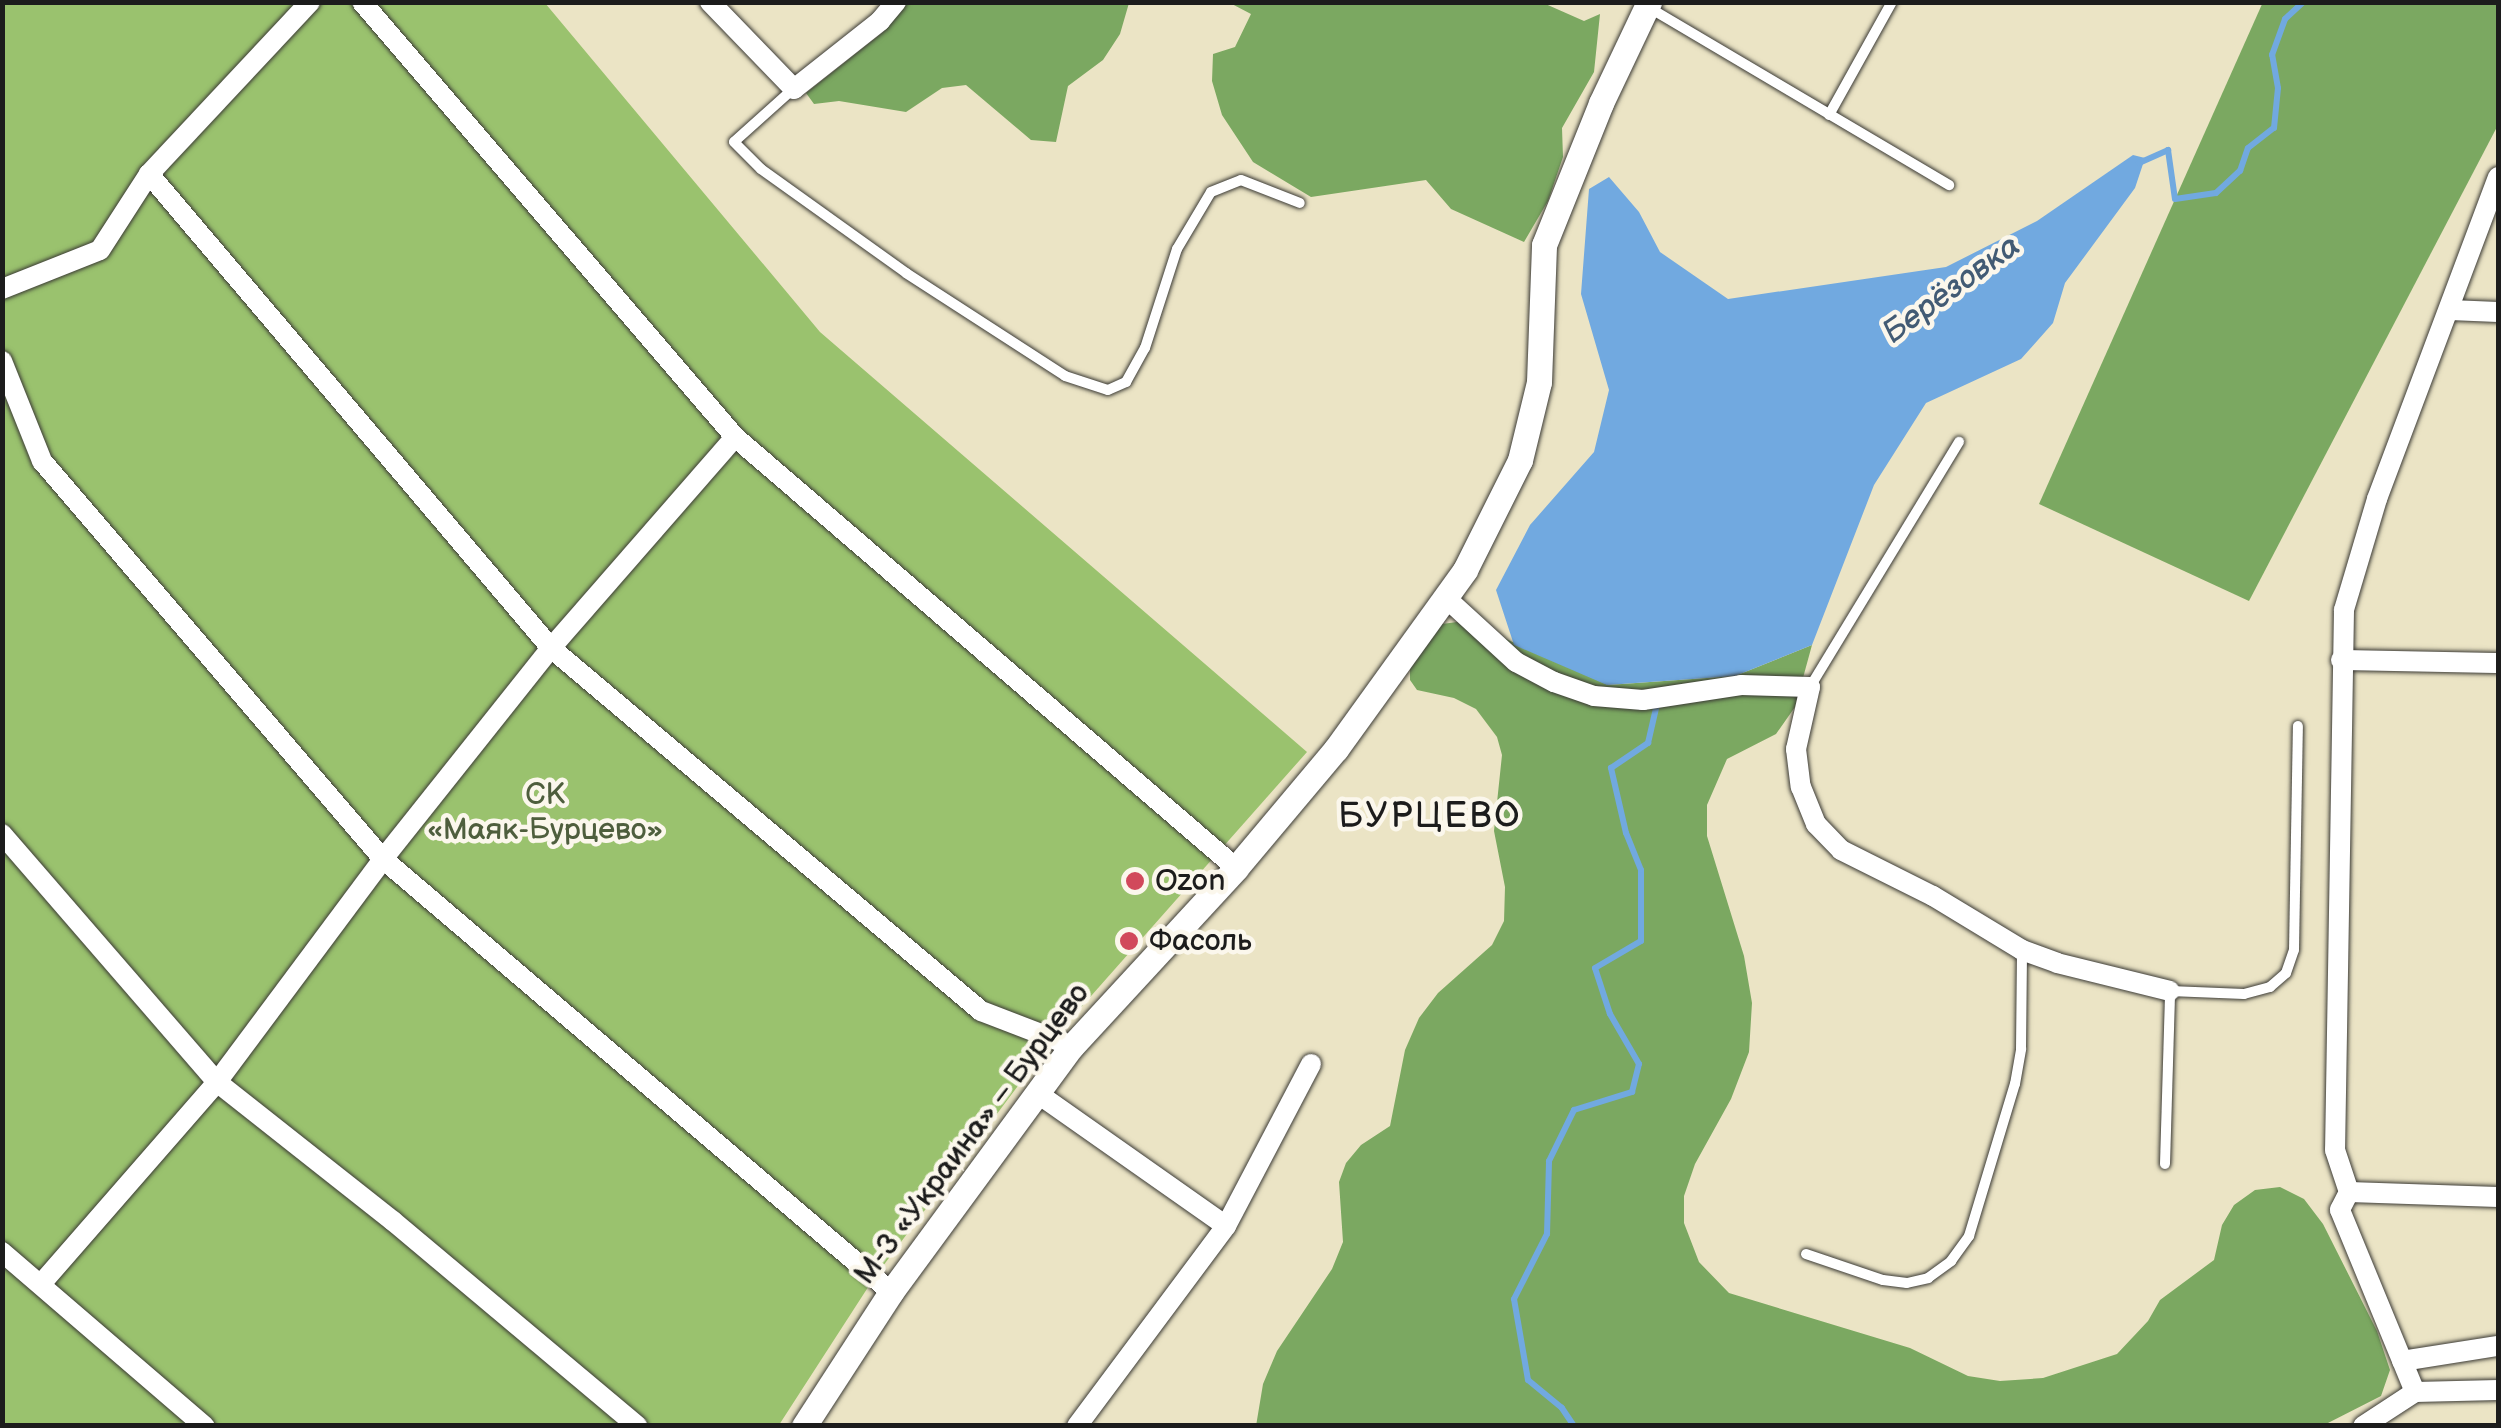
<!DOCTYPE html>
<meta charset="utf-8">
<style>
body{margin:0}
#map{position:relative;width:2501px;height:1428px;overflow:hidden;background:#ebe4c5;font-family:"Balsamiq Sans",sans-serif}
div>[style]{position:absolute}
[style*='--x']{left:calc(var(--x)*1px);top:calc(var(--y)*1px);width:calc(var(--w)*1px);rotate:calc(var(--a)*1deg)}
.green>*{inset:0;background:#9ac26e}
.forest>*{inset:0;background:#7ba861}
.water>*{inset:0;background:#71a9e0}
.stream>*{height:6px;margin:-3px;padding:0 3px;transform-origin:3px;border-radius:3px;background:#71a9e0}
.roads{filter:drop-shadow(0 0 2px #3b3a35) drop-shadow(0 0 2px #3b3a35)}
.service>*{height:10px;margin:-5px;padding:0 5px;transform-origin:5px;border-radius:5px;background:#fff}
.minor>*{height:20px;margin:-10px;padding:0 10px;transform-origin:10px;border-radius:10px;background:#fff}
.tertiary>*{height:25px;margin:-12.5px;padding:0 12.5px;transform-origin:12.5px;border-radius:12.5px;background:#fff}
.dots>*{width:28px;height:28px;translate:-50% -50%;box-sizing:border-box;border:5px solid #fbf7ec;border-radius:50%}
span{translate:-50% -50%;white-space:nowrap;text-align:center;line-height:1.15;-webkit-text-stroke:9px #fbf7ec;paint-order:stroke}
.park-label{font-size:30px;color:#4e5e3d}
.poi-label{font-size:30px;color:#1c1c1c}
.left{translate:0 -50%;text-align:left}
.street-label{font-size:30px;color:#1c1c1c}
.water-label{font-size:32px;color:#425b74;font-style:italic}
.quarter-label{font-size:35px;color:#1c1c1c;letter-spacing:2.5px}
.frame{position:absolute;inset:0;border:5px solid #1c1c1c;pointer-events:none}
</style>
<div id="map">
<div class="green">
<div style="clip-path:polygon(3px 3px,545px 3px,820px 332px,1307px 752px,1053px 1039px,874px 1278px,779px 1425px,3px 1426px)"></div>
</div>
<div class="forest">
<div style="clip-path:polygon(1541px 2px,1584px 21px,1600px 14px,1594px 72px,1562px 128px,1563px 157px,1548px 201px,1524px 242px,1451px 209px,1426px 180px,1311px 197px,1253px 162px,1222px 115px,1212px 81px,1213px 54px,1235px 47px,1251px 14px,1230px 3px)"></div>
<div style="clip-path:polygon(2263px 2px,2498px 3px,2498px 125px,2249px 601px,2039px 504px)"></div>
<div style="clip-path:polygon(903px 3px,1129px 3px,1120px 34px,1103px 60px,1068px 86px,1056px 142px,1031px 140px,966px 85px,942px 88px,906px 112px,839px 101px,814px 104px,806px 93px,883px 32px)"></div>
<div style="clip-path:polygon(1457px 622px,1475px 625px,1608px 685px,1735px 676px,1812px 645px,1795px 707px,1776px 734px,1727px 759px,1707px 805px,1707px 836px,1744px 956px,1752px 1003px,1749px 1052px,1731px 1099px,1695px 1164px,1684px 1196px,1684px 1223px,1699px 1262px,1729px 1293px,1910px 1348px,1968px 1376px,2000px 1381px,2043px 1378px,2117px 1354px,2148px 1321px,2160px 1300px,2214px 1260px,2222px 1225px,2234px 1205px,2255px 1190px,2280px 1187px,2304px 1199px,2323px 1224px,2377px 1331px,2390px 1370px,2381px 1396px,2324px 1425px,1256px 1426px,1263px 1384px,1277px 1351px,1332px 1269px,1343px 1242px,1339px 1182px,1346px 1163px,1361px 1145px,1390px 1126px,1405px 1050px,1419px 1018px,1438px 993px,1492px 945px,1504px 921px,1505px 887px,1494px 831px,1502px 755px,1497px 737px,1476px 709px,1454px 698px,1417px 690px,1410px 680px,1410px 663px,1428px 636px,1442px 624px)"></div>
</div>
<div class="water">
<div style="clip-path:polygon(2133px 155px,2145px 158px,2135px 188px,2065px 283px,2053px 323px,2021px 359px,1926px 403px,1874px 485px,1812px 645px,1735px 676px,1607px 685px,1514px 645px,1496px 590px,1530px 525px,1594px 452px,1609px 390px,1581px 294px,1589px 189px,1609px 177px,1639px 212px,1660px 252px,1728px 299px,1946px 267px,2037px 221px)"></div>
</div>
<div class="stream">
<div style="--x:2139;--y:163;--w:32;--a:-24"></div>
<div style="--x:2168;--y:150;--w:49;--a:81.9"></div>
<div style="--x:2175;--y:199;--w:41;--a:-8.3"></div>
<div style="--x:2216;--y:193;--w:33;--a:-43"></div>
<div style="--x:2240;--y:171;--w:24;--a:-71"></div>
<div style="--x:2248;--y:148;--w:33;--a:-38"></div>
<div style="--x:2274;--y:128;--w:40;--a:-84.3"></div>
<div style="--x:2278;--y:88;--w:34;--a:-100"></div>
<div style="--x:2272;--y:55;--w:38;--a:-70"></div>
<div style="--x:2285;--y:19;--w:25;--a:-43"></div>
<div style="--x:1574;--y:1426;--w:22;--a:-124"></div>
<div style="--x:1562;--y:1408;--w:44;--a:-140.5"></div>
<div style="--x:1528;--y:1380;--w:82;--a:-99.8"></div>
<div style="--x:1514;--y:1299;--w:73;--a:-63.1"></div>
<div style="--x:1547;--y:1234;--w:73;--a:-88.4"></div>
<div style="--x:1549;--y:1161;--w:57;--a:-63.9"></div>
<div style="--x:1574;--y:1110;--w:61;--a:-17.2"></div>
<div style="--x:1632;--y:1092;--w:29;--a:-76"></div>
<div style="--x:1639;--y:1064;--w:58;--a:-120.1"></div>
<div style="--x:1610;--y:1014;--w:48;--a:-108.1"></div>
<div style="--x:1595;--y:968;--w:53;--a:-30.4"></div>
<div style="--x:1641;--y:941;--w:71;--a:-90"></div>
<div style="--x:1641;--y:870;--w:40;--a:-112"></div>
<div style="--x:1626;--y:833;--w:67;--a:-103"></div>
<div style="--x:1611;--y:768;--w:45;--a:-34"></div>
<div style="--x:1648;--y:743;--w:40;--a:-77"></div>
</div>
<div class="roads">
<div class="service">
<div style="--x:1648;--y:7;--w:350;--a:30.6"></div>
<div style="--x:793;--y:89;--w:79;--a:138.1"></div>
<div style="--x:734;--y:142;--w:38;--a:45"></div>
<div style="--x:761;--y:169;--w:178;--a:35.6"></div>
<div style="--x:906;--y:273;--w:189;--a:32.9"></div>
<div style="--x:1065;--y:376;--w:45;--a:18"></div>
<div style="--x:1108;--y:390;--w:20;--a:-24"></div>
<div style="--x:1126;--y:382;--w:39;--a:-61"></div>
<div style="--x:1145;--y:348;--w:104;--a:-72.1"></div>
<div style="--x:1177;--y:249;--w:66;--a:-59.2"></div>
<div style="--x:1211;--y:192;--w:32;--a:-22"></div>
<div style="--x:1241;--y:180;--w:63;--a:21.3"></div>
<div style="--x:1829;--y:115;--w:129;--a:-60.9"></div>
<div style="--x:1810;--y:687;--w:287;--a:-58.7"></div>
<div style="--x:2165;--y:1164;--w:173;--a:-88.3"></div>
<div style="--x:2170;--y:991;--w:74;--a:2.3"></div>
<div style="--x:2244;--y:994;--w:27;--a:-15"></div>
<div style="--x:2270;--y:987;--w:21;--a:-41"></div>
<div style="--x:2286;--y:973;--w:24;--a:-71"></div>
<div style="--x:2294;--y:950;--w:224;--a:-89"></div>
<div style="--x:1806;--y:1254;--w:81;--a:18.7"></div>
<div style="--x:1883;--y:1280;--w:24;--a:7"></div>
<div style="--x:1907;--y:1283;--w:22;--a:-13"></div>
<div style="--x:1928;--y:1278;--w:29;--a:-36"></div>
<div style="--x:1951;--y:1261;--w:31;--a:-54"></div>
<div style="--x:1969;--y:1236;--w:159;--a:-73.2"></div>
<div style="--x:2015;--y:1084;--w:36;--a:-80"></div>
<div style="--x:2021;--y:1049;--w:98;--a:-89.4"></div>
</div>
<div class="minor">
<div style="--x:362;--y:2;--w:573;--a:49.39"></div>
<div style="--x:735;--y:437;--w:661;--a:40.7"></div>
<div style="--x:710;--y:2;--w:121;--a:46"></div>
<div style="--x:794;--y:89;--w:110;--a:-38.3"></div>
<div style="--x:880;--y:21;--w:25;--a:-50"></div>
<div style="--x:149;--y:174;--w:622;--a:49.7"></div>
<div style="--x:551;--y:648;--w:563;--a:40.17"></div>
<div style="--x:981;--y:1011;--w:97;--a:21"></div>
<div style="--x:2498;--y:177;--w:344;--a:110.6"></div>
<div style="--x:2377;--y:499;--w:116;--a:106.6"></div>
<div style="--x:2344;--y:610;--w:540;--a:90.95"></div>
<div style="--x:2335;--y:1150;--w:44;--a:71.6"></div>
<div style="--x:2349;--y:1192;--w:149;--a:1.9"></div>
<div style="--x:2;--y:289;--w:105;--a:-21.7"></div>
<div style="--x:100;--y:250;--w:90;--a:-57.2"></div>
<div style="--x:149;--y:174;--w:236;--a:-46.9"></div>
<div style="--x:2450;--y:310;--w:48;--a:2.4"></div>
<div style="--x:2;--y:361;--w:108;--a:68.2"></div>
<div style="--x:42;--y:461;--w:524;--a:49.41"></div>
<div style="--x:383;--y:859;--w:667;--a:40.44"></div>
<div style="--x:1445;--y:597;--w:96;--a:42.5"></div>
<div style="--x:1516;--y:662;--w:43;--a:27.8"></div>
<div style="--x:1554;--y:682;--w:42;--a:19.3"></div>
<div style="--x:1594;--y:696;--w:49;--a:4.7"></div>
<div style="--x:1643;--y:700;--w:99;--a:-8.7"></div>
<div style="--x:1741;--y:685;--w:69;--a:1.7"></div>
<div style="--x:1810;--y:687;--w:64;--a:102.7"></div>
<div style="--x:1796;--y:749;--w:38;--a:83"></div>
<div style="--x:1801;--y:787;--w:40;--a:68"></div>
<div style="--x:1816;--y:824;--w:36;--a:46"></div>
<div style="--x:1841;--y:850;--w:103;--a:26.6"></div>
<div style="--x:1933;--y:896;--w:104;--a:31.2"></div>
<div style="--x:2022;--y:950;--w:37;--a:20"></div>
<div style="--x:2057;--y:963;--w:116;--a:13.9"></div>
<div style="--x:2341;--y:660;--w:157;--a:1.1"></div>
<div style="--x:2;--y:834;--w:328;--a:49.1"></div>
<div style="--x:217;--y:1082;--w:224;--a:38.3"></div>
<div style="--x:393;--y:1221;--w:319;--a:40"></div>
<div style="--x:1037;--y:1093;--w:231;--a:35.1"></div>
<div style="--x:2349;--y:1192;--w:20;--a:117"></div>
<div style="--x:2340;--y:1210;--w:197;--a:67.6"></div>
<div style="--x:2;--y:1252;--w:267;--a:40.7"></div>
<div style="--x:41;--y:1284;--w:268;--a:-48.9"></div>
<div style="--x:217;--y:1082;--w:278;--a:-53.3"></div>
<div style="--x:383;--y:859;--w:270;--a:-51.5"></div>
<div style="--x:551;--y:648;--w:280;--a:-48.9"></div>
<div style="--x:2402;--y:1361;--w:97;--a:-8.9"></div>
<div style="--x:1077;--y:1426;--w:249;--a:-53.3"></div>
<div style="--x:1226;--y:1226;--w:183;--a:-62.3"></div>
<div style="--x:2363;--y:1426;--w:62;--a:-33.2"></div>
<div style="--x:2415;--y:1392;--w:83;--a:-1.4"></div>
</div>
<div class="tertiary">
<div style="--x:804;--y:1426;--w:160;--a:-57"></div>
<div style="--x:891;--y:1292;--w:305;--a:-53.7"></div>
<div style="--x:1072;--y:1046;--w:242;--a:-47.3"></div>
<div style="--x:1236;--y:868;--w:155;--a:-50"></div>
<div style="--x:1336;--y:749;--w:221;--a:-54.2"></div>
<div style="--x:1465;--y:570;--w:123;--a:-63.4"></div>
<div style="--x:1520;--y:460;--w:80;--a:-76.3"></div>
<div style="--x:1539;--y:382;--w:137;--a:-87.9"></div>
<div style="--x:1544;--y:245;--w:153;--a:-68.1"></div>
<div style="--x:1601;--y:103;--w:112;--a:-64.6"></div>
</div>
</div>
<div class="dots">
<div style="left:1135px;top:881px;background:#d1495b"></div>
<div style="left:1129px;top:941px;background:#d1495b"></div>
</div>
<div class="park-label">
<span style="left:545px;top:812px">СК<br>«Маяк-Бурцево»</span>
</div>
<div class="poi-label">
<span class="left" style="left:1155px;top:881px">Ozon</span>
<span class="left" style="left:1149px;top:941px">Фасоль</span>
</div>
<div class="street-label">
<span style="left:972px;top:1134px;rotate:-53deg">М-3 «Украина» – Бурцево</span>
</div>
<div class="water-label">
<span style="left:1952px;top:290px;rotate:-36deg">Берёзовка</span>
</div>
<div class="quarter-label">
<span style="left:1430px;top:817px">БУРЦЕВО</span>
</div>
<div class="frame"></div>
</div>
